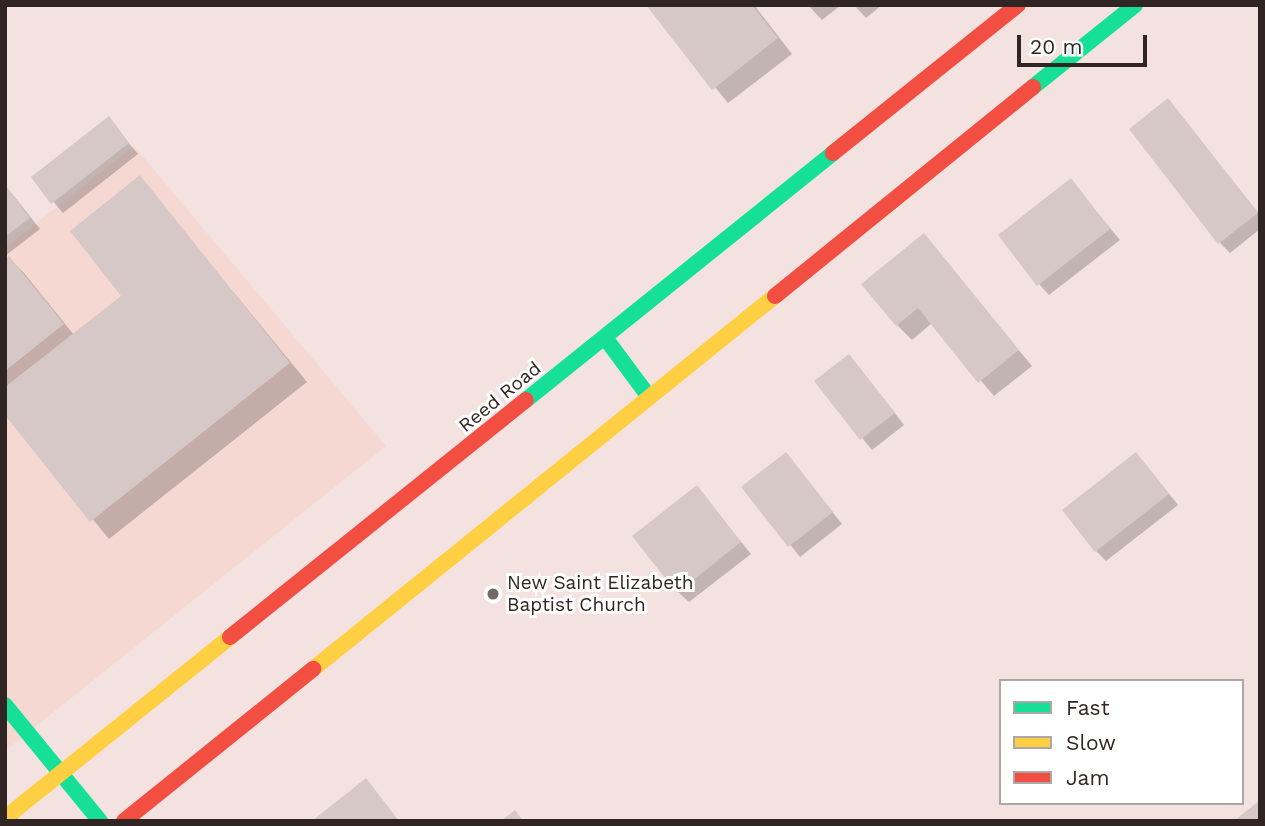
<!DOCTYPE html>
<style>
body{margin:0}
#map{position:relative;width:1265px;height:826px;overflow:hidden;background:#f3e2df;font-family:"Work Sans",sans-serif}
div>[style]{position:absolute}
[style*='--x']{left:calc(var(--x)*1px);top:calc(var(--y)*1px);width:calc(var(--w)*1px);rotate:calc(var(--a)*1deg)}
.built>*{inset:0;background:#f5d8d2}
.shadow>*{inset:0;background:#0003}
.building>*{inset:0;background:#d6c8c6}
.fast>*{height:16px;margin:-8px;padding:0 8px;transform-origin:8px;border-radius:8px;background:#16e098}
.slow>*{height:16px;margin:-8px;padding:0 8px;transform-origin:8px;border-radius:8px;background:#ffcf43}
.jam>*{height:16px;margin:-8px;padding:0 8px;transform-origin:8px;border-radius:8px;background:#f24e42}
.dots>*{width:19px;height:19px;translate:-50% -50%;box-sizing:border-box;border:4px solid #fff;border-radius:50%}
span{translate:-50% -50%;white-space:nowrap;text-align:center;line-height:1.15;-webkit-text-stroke:6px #fff;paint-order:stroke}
.street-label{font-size:19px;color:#302523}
.poi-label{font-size:19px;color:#302523}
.left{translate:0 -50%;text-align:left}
.frame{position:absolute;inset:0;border:7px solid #302523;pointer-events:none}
.legend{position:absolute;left:999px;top:679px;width:245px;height:126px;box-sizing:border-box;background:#fff;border:2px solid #aca8a7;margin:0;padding:9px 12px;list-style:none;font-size:21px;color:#302523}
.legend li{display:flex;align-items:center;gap:14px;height:35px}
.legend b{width:35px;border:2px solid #aca8a7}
.scale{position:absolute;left:1017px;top:35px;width:130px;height:32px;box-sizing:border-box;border:4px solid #302523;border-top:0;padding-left:9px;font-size:21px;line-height:24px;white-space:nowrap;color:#302523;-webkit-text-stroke:5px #fff;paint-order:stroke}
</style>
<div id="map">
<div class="built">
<div style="clip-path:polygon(134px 146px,386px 446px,5px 751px,5px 248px)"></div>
</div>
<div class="shadow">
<div style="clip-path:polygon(648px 5px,754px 5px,792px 54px,728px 103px)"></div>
<div style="clip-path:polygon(808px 5px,841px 5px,822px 20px)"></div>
<div style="clip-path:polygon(854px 5px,882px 5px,866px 18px)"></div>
<div style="clip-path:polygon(1168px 100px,1260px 215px,1260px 229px,1230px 253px,1219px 242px)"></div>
<div style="clip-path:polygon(108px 119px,138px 154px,63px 213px,33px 178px)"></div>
<div style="clip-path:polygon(140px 178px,307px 382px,109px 539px,5px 412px,5px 261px,9px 258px,24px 273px,74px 335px,124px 296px)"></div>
<div style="clip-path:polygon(1071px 181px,1120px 240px,1049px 295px,1039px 284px)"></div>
<div style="clip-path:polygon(5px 185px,40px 229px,5px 256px)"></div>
<div style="clip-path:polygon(924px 236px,1032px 366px,994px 396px,932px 323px,912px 340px,897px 325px)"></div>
<div style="clip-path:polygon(859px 367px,904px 425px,872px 450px,816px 381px)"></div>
<div style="clip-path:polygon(786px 454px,842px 524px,800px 557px,744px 487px)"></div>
<div style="clip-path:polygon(1146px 465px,1178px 505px,1106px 561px,1096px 551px)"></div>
<div style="clip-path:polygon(697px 488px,751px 554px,689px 602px,678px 592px)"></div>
</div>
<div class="building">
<div style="clip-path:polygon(646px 5px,752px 5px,778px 38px,712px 90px)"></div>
<div style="clip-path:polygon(1168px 98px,1258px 213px,1218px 244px,1129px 129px)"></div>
<div style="clip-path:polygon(109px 116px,129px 143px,51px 204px,31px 177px)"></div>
<div style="clip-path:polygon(140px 175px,290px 363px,90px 522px,5px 415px,5px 387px,121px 296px,70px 231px)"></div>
<div style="clip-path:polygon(1071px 178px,1110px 229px,1037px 286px,998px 235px)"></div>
<div style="clip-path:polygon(5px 185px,30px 218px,5px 237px)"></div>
<div style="clip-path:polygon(924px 233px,1019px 350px,978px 383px,918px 308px,896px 326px,861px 284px)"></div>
<div style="clip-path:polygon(9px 256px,64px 324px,5px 371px,5px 259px)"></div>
<div style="clip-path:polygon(849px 354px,895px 413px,860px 440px,814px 381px)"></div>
<div style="clip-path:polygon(786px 452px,833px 512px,788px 547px,741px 487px)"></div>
<div style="clip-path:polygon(1136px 452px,1169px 494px,1095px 552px,1062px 510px)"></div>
<div style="clip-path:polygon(697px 485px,741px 542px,677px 593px,632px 536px)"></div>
<div style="clip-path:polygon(366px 778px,399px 821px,312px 821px)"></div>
<div style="clip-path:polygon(1260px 800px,1260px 821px,1234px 821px)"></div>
<div style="clip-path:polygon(515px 810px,523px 821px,501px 821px)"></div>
</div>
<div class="fast">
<div style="--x:1033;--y:87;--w:131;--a:-38.8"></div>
<div style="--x:606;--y:339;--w:72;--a:53.4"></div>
<div style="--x:526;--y:400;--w:394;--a:-38.8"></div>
<div style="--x:5;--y:705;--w:150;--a:50.7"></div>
<div style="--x:5;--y:815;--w:8;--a:50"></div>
</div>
<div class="slow">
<div style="--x:313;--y:669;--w:594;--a:-38.92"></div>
<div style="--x:5;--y:818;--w:289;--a:-38.8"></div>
</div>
<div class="jam">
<div style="--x:833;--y:153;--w:237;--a:-38.7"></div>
<div style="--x:775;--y:296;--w:332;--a:-39"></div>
<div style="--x:230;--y:637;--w:379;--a:-38.7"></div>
<div style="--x:124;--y:821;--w:243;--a:-38.8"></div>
</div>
<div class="dots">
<div style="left:493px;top:594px;background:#746765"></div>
</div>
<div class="street-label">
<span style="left:500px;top:397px;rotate:-39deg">Reed Road</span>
</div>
<div class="poi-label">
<span class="left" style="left:507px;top:594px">New Saint Elizabeth<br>Baptist Church</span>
</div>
<div class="frame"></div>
<ul class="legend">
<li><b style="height:9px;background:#16e098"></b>Fast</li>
<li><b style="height:9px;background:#ffcf43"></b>Slow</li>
<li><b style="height:9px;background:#f24e42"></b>Jam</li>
</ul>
<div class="scale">20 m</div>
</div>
